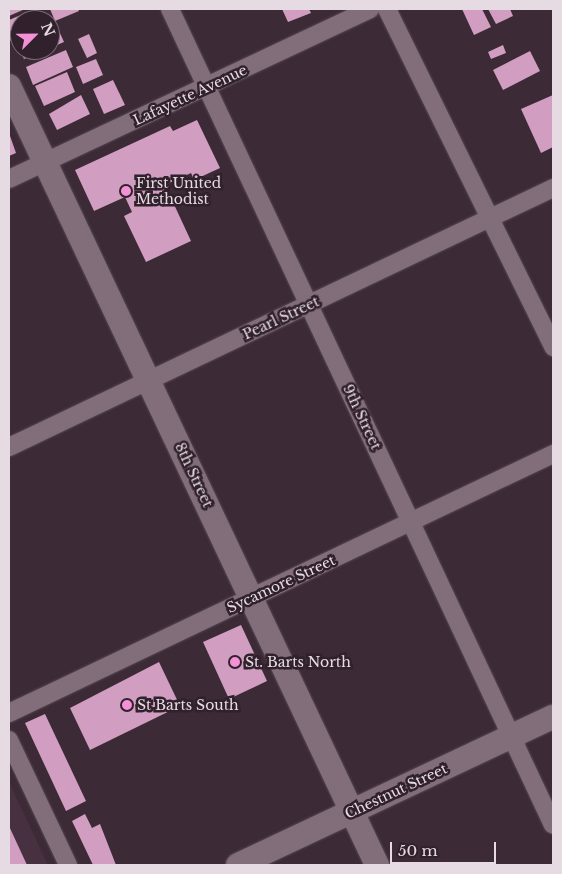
<!DOCTYPE html>
<style>
body{margin:0}
#map{position:relative;width:562px;height:874px;overflow:hidden;background:#3c2b36;font-family:"Libre Baskerville",serif}
div>[style]{position:absolute}
[style*='--x']{left:calc(var(--x)*1px);top:calc(var(--y)*1px);width:calc(var(--w)*1px);rotate:calc(var(--a)*1deg)}
.built>*{inset:0;background:#473040}
.building>*{inset:0;background:#d19dc0}
.roads{filter:drop-shadow(0 0 1px #554751) drop-shadow(0 0 1px #554751)}
.street>*{height:18px;margin:-9px;padding:0 9px;transform-origin:9px;border-radius:9px;background:#826d7b}
.secondary>*{height:24px;margin:-12px;padding:0 12px;transform-origin:12px;border-radius:12px;background:#826d7b}
.dots>*{width:14px;height:14px;translate:-50% -50%;box-sizing:border-box;border:2px solid #31212c;border-radius:50%}
span{translate:-50% -50%;white-space:nowrap;text-align:center;line-height:1.15;-webkit-text-stroke:5px #31212c;paint-order:stroke}
.street-label{font-size:14px;color:#e6dbe2}
.poi-label{font-size:14px;color:#e6dbe2}
.left{translate:0 -50%;text-align:left}
.frame{position:absolute;inset:0;border:10px solid #e6dbe2;pointer-events:none}
.north{position:absolute;left:10px;top:10px;width:50px;height:50px;box-sizing:border-box;background:#31212c;border:1px solid #796b75;border-radius:50%;rotate:67deg;font-size:14px;font-weight:700;line-height:20px;text-align:center;color:#e6dbe2}
.north::after{content:'';display:block;margin:auto;width:18px;height:22px;background:#f391d6;clip-path:polygon(50% 0,100% 100%,50% 72%,0 100%)}
.scale{position:absolute;left:390px;top:842px;width:106px;height:22px;box-sizing:border-box;border:2px solid #e6dbe2;border-top:0;padding-left:6px;font-size:15px;line-height:18px;white-space:nowrap;color:#e6dbe2;-webkit-text-stroke:4px #31212c;paint-order:stroke}
</style>
<div id="map">
<div class="built">
<div style="clip-path:polygon(9px 782px,48px 865px,9px 865px)"></div>
</div>
<div class="building">
<div style="clip-path:polygon(9px 9px,25px 9px,9px 16px)"></div>
<div style="clip-path:polygon(50px 9px,78px 9px,79px 11px,55px 21px)"></div>
<div style="clip-path:polygon(282px 9px,309px 9px,311px 13px,288px 22px)"></div>
<div style="clip-path:polygon(462px 9px,482px 9px,491px 27px,474px 35px)"></div>
<div style="clip-path:polygon(488px 9px,510px 9px,513px 16px,496px 24px)"></div>
<div style="clip-path:polygon(28px 12px,31px 20px,20px 20px,20px 37px,9px 41px,9px 20px)"></div>
<div style="clip-path:polygon(59px 31px,64px 42px,50px 48px,50px 34px)"></div>
<div style="clip-path:polygon(89px 34px,97px 53px,87px 58px,78px 39px)"></div>
<div style="clip-path:polygon(503px 45px,506px 53px,491px 59px,488px 52px)"></div>
<div style="clip-path:polygon(20px 50px,45px 50px,24px 59px)"></div>
<div style="clip-path:polygon(66px 50px,73px 67px,33px 85px,26px 67px)"></div>
<div style="clip-path:polygon(530px 51px,540px 71px,503px 90px,493px 70px)"></div>
<div style="clip-path:polygon(96px 59px,103px 75px,83px 84px,76px 67px)"></div>
<div style="clip-path:polygon(67px 72px,75px 92px,44px 106px,35px 86px)"></div>
<div style="clip-path:polygon(113px 80px,125px 105px,104px 114px,93px 89px)"></div>
<div style="clip-path:polygon(81px 95px,90px 114px,57px 130px,49px 114px)"></div>
<div style="clip-path:polygon(553px 95px,553px 147px,541px 153px,521px 109px)"></div>
<div style="clip-path:polygon(197px 120px,220px 168px,194px 180px,191px 173px,165px 185px,191px 241px,146px 262px,124px 216px,132px 212px,125px 197px,94px 211px,75px 170px,170px 126px,173px 131px)"></div>
<div style="clip-path:polygon(9px 133px,16px 153px,9px 156px)"></div>
<div style="clip-path:polygon(241px 625px,267px 681px,229px 699px,203px 642px)"></div>
<div style="clip-path:polygon(159px 662px,180px 706px,90px 750px,70px 708px)"></div>
<div style="clip-path:polygon(45px 714px,86px 801px,66px 811px,25px 723px)"></div>
<div style="clip-path:polygon(85px 814px,92px 828px,100px 824px,116px 865px,93px 865px,72px 821px)"></div>
<div style="clip-path:polygon(9px 826px,27px 865px,9px 865px)"></div>
</div>
<div class="roads">
<div class="street">
<div style="--x:170;--y:9;--w:901;--a:64.86"></div>
<div style="--x:387;--y:9;--w:377;--a:63.8"></div>
<div style="--x:9;--y:179;--w:399;--a:-25.2"></div>
<div style="--x:9;--y:447;--w:603;--a:-25.46"></div>
<div style="--x:9;--y:713;--w:603;--a:-25.46"></div>
<div style="--x:9;--y:740;--w:138;--a:64.7"></div>
</div>
<div class="secondary">
<div style="--x:9;--y:86;--w:862;--a:64.71"></div>
<div style="--x:238;--y:865;--w:348;--a:-25.2"></div>
</div>
</div>
<div class="dots">
<div style="left:126px;top:191px;background:#f391d6"></div>
<div style="left:235px;top:662px;background:#f391d6"></div>
<div style="left:127px;top:705px;background:#f391d6"></div>
</div>
<div class="street-label">
<span style="left:190px;top:95px;rotate:-25deg">Lafayette Avenue</span>
<span style="left:281px;top:318px;rotate:-25deg">Pearl Street</span>
<span style="left:362px;top:417px;rotate:65deg">9th Street</span>
<span style="left:194px;top:475px;rotate:65deg">8th Street</span>
<span style="left:281px;top:584px;rotate:-25deg">Sycamore Street</span>
<span style="left:396px;top:791px;rotate:-25deg">Chestnut Street</span>
</div>
<div class="poi-label">
<span class="left" style="left:136px;top:191px">First United<br>Methodist</span>
<span class="left" style="left:245px;top:662px">St. Barts North</span>
<span class="left" style="left:137px;top:705px">St Barts South</span>
</div>
<div class="frame"></div>
<div class="north">N</div>
<div class="scale">50 m</div>
</div>
